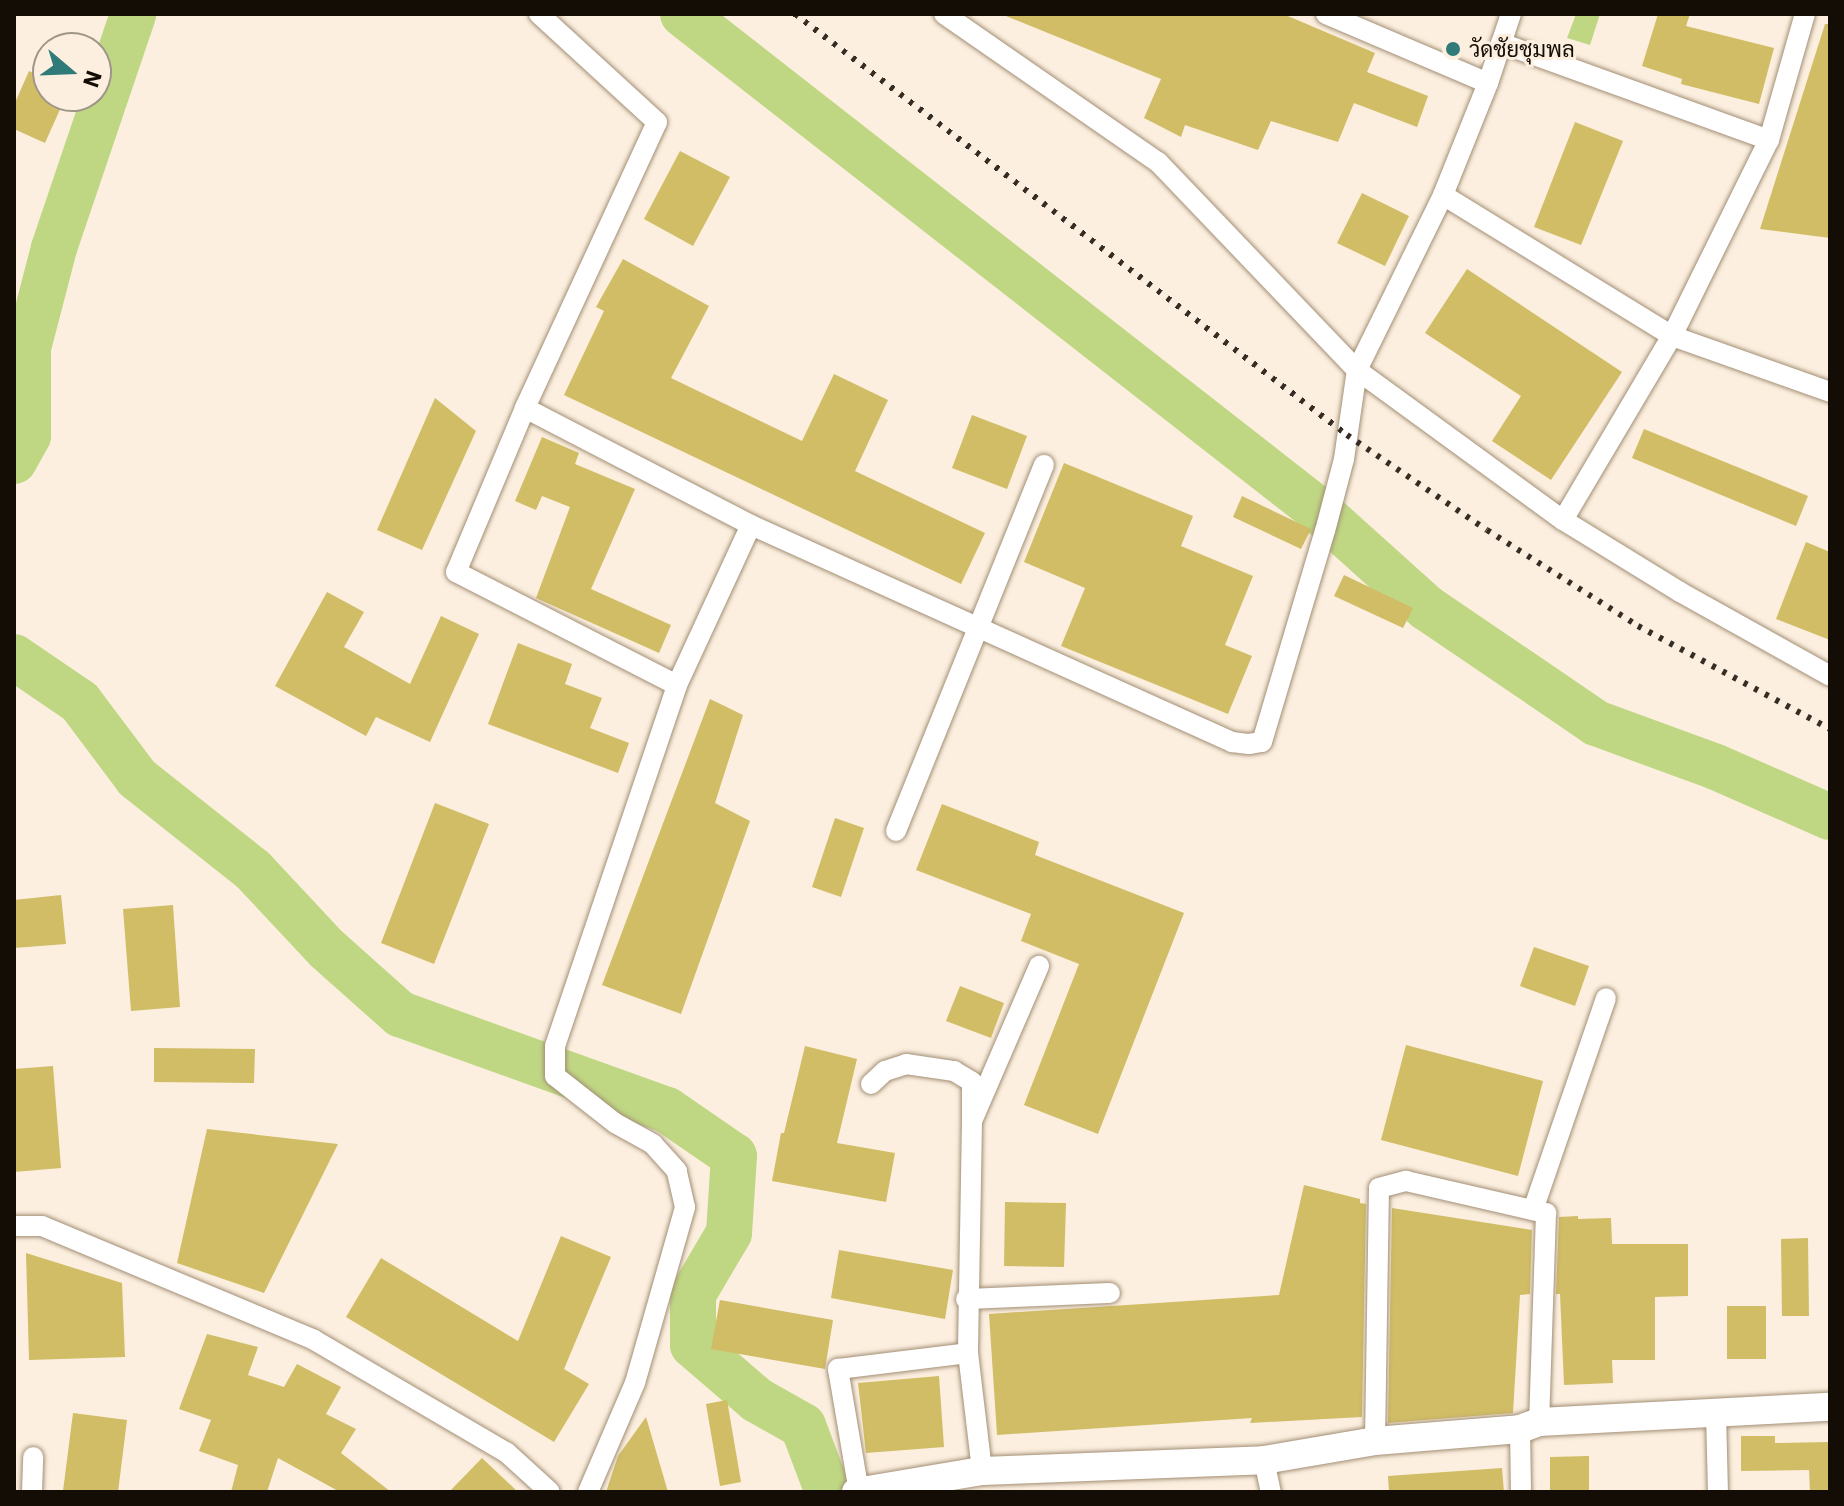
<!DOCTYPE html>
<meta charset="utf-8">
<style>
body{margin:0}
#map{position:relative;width:1844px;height:1506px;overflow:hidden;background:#fcefdf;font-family:"IBM Plex Sans",Sarabun,sans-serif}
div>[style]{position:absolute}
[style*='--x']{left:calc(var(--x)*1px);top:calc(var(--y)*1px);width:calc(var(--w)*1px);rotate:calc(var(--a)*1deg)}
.water>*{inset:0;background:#bfd783}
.river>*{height:46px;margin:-23px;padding:0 23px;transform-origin:23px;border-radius:23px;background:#bfd783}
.building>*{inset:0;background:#d0bd65}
.roads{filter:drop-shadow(0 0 2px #a28e75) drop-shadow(0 0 2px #a28e75)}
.street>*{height:20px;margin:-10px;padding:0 10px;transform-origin:10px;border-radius:10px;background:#fff}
.secondary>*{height:28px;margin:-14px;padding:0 14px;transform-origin:14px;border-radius:14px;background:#fff}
.rail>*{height:6px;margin-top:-3px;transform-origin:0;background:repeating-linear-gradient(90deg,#352d24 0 4px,transparent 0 12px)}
.dots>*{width:22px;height:22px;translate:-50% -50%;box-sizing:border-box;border:4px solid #fcefdf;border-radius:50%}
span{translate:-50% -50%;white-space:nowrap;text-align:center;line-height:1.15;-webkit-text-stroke:6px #fcefdf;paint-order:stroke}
.poi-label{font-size:22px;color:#140d05}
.left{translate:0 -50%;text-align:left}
.frame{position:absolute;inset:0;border:16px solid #140d05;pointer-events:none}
.north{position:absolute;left:32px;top:32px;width:80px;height:80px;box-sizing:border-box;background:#fcefdf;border:2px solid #9f9588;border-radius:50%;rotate:109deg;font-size:22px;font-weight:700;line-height:32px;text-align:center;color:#140d05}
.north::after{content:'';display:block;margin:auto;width:28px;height:36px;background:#307a79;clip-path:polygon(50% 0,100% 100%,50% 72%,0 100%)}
</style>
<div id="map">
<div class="water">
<div style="clip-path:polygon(1576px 14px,1600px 14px,1590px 45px,1567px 38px)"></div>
</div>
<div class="river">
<div style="--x:683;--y:14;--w:806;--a:37.99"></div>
<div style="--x:1318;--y:510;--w:147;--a:42"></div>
<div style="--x:1427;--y:608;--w:204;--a:34.2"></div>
<div style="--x:1596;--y:723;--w:128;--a:20.1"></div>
<div style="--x:1716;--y:767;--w:124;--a:23.7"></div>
<div style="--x:14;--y:461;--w:29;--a:-61"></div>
<div style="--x:28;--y:436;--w:88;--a:-90"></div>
<div style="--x:28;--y:348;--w:103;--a:-75.4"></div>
<div style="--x:54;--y:248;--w:247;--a:-71.3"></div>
<div style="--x:14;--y:657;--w:80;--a:34.3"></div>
<div style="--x:80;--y:702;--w:95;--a:53.1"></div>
<div style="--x:137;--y:778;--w:148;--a:38.4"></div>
<div style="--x:253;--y:870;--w:108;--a:46.9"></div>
<div style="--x:327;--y:949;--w:98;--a:41.7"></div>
<div style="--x:400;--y:1014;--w:284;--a:19.8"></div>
<div style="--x:667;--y:1110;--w:81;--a:34.5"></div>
<div style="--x:734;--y:1156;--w:77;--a:93.7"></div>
<div style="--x:729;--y:1233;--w:71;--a:120.5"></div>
<div style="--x:693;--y:1294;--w:51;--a:90"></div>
<div style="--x:693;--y:1345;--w:84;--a:40.7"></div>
<div style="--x:757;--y:1400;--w:53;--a:29.5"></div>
<div style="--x:803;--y:1426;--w:71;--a:69.3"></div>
</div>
<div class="building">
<div style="clip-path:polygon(1001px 14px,1283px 14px,1375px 53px,1367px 72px,1428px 96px,1417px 127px,1354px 103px,1338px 142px,1271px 121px,1258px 150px,1185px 125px,1181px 137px,1144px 118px,1161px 79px)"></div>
<div style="clip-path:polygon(1658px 14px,1690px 14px,1686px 26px,1774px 48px,1759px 104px,1681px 84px,1682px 79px,1642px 66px)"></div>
<div style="clip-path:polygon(1825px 24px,1830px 24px,1830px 238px,1760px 229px)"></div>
<div style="clip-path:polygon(29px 71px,48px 80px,48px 96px,66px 96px,45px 143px,14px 129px,14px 105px)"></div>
<div style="clip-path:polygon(1575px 122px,1623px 141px,1581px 245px,1534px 227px)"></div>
<div style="clip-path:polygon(680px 151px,730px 177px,693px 246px,644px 219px)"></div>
<div style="clip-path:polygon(1362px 193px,1409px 216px,1385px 266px,1337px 243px)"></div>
<div style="clip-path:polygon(623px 259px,709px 306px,671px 378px,802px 441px,834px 374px,888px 400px,855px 471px,985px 533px,961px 584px,564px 395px,604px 311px,596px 307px)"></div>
<div style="clip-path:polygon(1467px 269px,1622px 372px,1551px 480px,1492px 441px,1521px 396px,1425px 333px)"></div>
<div style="clip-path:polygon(435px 398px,476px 431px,422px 550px,377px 530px)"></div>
<div style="clip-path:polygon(972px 415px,1027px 436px,1007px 489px,952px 468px)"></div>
<div style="clip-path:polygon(1644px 429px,1808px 496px,1796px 526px,1632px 458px)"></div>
<div style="clip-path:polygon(542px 437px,579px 453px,575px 464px,635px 489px,591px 589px,671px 625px,659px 653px,536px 598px,570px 507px,542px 496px,536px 510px,515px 501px)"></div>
<div style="clip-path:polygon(1064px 463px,1193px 516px,1181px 546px,1253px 576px,1225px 645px,1252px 656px,1228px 714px,1061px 646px,1085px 588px,1024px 562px)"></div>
<div style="clip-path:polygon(1242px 496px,1311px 529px,1301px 549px,1233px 517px)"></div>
<div style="clip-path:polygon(1806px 542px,1830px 552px,1830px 640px,1776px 619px)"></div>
<div style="clip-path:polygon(1344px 575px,1413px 608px,1403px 628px,1334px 596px)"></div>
<div style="clip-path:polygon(327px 592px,364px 612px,344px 647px,410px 684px,441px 616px,479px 634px,430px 742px,376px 717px,366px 736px,275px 686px)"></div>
<div style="clip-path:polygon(518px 643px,572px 664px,565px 684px,602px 698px,590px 728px,629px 743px,618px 773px,488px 724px)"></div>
<div style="clip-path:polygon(710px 699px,743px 715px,715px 803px,750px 821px,681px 1014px,602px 985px)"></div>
<div style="clip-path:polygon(435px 803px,489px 824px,434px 964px,381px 943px)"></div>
<div style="clip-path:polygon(942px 804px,1039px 842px,1035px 855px,1184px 913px,1098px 1134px,1024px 1105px,1079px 964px,1021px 941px,1031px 914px,916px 870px)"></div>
<div style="clip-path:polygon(835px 818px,864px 828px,841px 897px,812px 887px)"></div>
<div style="clip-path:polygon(61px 895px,66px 944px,14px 948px,14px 900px)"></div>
<div style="clip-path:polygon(173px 905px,180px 1007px,131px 1011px,123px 909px)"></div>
<div style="clip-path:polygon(1534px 947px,1589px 966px,1575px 1006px,1520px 986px)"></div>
<div style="clip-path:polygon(960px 986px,1004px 1003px,991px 1038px,946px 1021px)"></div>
<div style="clip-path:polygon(1406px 1045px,1543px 1081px,1518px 1176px,1381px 1140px)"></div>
<div style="clip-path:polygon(805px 1046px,857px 1059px,837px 1143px,895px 1153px,886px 1202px,772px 1181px,781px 1133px,784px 1133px)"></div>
<div style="clip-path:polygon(154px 1048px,255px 1049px,254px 1083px,154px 1082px)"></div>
<div style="clip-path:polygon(53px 1066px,61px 1168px,14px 1172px,14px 1069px)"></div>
<div style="clip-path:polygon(207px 1129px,338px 1144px,264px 1293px,177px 1263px)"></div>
<div style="clip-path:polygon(1304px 1185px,1360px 1199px,1360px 1203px,1366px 1204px,1362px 1417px,1250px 1423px,1252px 1418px,997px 1435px,989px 1314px,1279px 1295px)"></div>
<div style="clip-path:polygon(1005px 1202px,1066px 1203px,1064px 1267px,1004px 1266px)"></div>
<div style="clip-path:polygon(1392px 1208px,1532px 1230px,1530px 1294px,1520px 1295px,1513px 1413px,1388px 1423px)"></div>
<div style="clip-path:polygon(1578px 1216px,1578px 1219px,1611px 1218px,1612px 1244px,1688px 1244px,1688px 1296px,1655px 1297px,1655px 1360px,1612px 1360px,1613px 1383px,1564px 1385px,1560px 1294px,1556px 1294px,1559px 1217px)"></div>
<div style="clip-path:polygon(561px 1236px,611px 1257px,564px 1369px,589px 1384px,554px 1442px,346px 1317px,381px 1258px,518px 1341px)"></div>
<div style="clip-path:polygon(1808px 1238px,1809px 1316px,1782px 1316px,1781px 1239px)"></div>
<div style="clip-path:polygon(839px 1250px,953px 1270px,945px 1319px,831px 1298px)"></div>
<div style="clip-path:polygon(26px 1253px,122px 1283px,125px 1357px,29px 1360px)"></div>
<div style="clip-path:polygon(720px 1300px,833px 1320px,825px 1369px,711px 1349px)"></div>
<div style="clip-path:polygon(1727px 1306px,1766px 1306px,1766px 1359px,1727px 1359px)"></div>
<div style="clip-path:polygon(207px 1334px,258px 1347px,248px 1375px,284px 1387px,297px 1364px,341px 1387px,326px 1414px,356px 1429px,341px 1453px,391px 1492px,340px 1492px,278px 1458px,267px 1492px,231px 1492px,238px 1465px,199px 1451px,211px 1420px,179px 1409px)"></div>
<div style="clip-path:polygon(939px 1376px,944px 1447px,866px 1453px,858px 1383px)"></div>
<div style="clip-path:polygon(727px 1400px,741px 1482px,720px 1486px,706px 1404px)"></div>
<div style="clip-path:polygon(73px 1413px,127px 1420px,118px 1492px,63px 1491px)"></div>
<div style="clip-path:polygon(646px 1417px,668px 1492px,606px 1492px,618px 1456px)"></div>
<div style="clip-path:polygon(1741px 1436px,1775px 1436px,1775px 1443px,1830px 1442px,1830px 1492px,1810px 1492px,1809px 1470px,1741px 1471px)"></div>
<div style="clip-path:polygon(1589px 1456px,1589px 1492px,1550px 1492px,1550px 1457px)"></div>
<div style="clip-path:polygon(482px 1458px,518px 1492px,449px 1492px)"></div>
<div style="clip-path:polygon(1502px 1468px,1504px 1492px,1389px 1492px,1388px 1476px)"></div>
</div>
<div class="roads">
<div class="street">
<div style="--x:539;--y:14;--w:160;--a:42.5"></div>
<div style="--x:657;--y:122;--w:315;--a:114.8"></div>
<div style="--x:525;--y:408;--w:178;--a:112.8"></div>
<div style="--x:456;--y:572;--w:248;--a:27.1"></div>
<div style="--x:677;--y:685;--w:176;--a:-65.2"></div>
<div style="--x:751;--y:525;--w:528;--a:24.28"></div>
<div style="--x:1232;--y:742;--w:17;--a:7"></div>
<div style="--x:1249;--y:744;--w:13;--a:-9"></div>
<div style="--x:1262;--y:742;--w:220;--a:-73.4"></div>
<div style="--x:1325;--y:531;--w:74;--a:-75.2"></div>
<div style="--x:1344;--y:459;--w:90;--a:-81.7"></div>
<div style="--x:1357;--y:370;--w:195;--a:-63.8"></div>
<div style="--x:1443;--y:195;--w:121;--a:-68.1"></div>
<div style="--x:1488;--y:83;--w:73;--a:-71.6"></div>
<div style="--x:944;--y:14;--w:260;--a:34.7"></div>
<div style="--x:1158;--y:162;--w:288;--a:46.3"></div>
<div style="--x:1357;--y:370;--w:255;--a:36.1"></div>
<div style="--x:1563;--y:520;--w:214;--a:-59.4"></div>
<div style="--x:1672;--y:336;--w:168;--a:19.5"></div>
<div style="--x:1326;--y:14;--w:176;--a:23.1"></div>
<div style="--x:1501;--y:43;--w:285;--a:19.9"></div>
<div style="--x:1443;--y:195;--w:269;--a:31.6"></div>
<div style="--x:1672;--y:336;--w:219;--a:-63.7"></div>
<div style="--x:1769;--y:140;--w:131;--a:-74.1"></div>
<div style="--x:525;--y:408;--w:254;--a:27.4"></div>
<div style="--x:1563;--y:520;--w:137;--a:31.6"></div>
<div style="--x:1680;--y:592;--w:172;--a:29.2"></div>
<div style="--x:896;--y:831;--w:395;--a:-68"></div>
<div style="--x:871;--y:1084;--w:19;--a:-43"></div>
<div style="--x:885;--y:1071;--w:22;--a:-18"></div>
<div style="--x:906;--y:1064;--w:49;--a:8.3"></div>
<div style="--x:954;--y:1071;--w:21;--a:31"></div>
<div style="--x:972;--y:1082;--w:39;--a:90"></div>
<div style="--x:972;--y:1121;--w:169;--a:-66.6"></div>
<div style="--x:972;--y:1121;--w:232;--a:91"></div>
<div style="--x:968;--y:1353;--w:119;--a:83.2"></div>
<div style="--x:1533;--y:1210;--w:224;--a:-71"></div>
<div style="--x:14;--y:1226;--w:28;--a:0"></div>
<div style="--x:42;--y:1226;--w:295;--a:22.7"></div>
<div style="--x:314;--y:1340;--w:222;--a:30.3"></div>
<div style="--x:506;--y:1452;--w:59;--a:42.3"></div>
<div style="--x:966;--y:1299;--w:144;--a:-2.4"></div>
<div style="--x:1716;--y:1412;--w:80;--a:88.6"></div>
<div style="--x:1520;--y:1429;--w:63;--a:89.1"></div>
<div style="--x:1375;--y:1441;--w:253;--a:-89.1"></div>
<div style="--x:1379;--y:1188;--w:28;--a:-15"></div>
<div style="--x:1406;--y:1181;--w:144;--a:12.9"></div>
<div style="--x:1546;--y:1213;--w:209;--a:91.9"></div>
<div style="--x:1264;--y:1460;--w:33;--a:78"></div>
<div style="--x:32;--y:1492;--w:35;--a:-88"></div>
<div style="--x:588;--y:1492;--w:119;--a:-66.7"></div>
<div style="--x:635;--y:1383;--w:183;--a:-74.1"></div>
<div style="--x:685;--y:1207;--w:37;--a:-103"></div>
<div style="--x:677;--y:1171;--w:36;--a:-132"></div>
<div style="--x:653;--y:1144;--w:43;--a:-151.1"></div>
<div style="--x:615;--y:1123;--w:76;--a:-141.9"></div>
<div style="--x:555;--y:1076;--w:30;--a:-90"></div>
<div style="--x:555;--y:1046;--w:381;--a:-71.3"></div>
<div style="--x:859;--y:1492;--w:125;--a:-99.7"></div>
<div style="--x:838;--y:1369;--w:131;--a:-7"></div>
</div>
<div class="secondary">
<div style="--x:856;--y:1492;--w:128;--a:-9.5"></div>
<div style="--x:982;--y:1471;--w:282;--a:-2.2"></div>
<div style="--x:1264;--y:1460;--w:113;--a:-9.7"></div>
<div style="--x:1375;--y:1441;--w:145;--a:-4.7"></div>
<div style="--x:1520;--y:1429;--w:20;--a:-20"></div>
<div style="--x:1539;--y:1422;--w:291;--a:-3"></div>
</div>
</div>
<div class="rail">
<div style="--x:795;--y:14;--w:694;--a:37.33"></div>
<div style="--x:1347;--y:435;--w:169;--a:34.2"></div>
<div style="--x:1487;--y:530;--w:179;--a:32.4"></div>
<div style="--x:1638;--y:626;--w:218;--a:28.2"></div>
</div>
<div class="dots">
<div style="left:1453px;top:49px;background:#307a79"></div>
</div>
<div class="poi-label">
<span class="left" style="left:1469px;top:49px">วัดชัยชุมพล</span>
</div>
<div class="frame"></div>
<div class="north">N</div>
</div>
